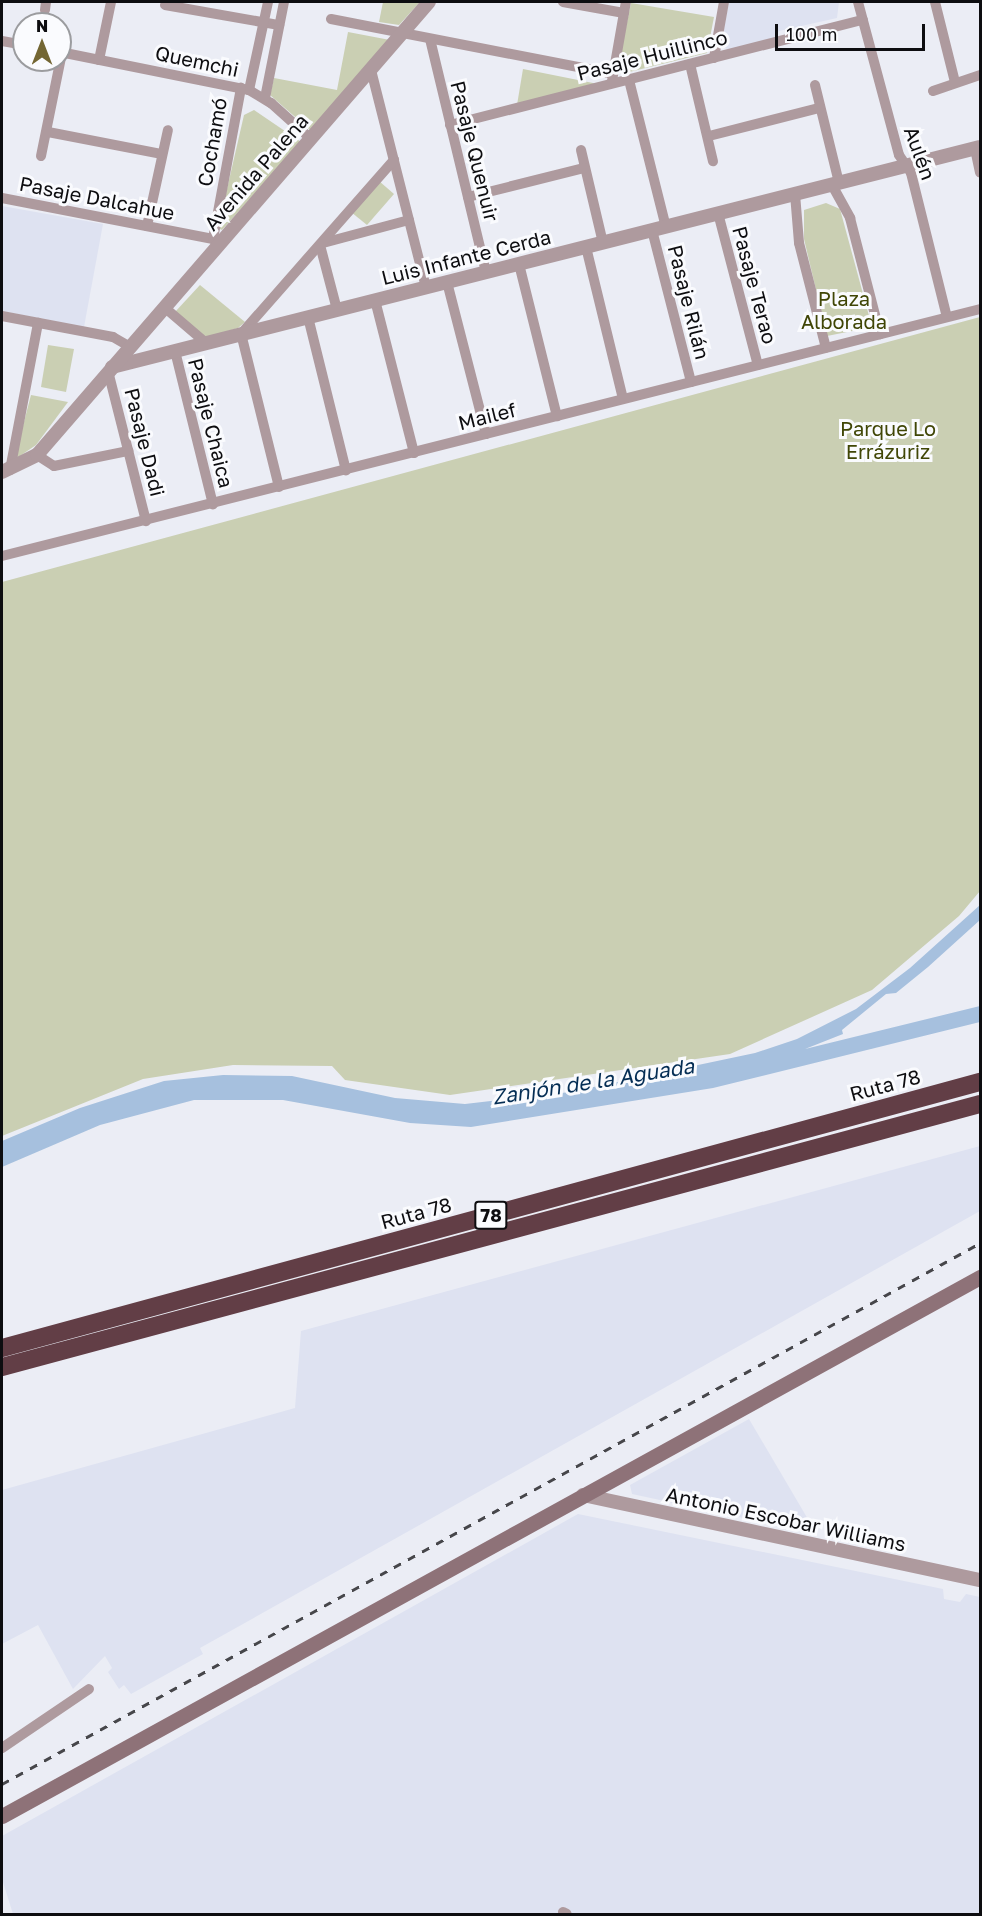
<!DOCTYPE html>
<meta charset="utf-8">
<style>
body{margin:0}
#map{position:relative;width:982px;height:1916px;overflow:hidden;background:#ebedf5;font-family:"Golos Text",sans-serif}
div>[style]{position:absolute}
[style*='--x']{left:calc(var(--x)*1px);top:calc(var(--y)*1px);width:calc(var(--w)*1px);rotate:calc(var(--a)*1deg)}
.built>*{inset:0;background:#dee2f1}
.green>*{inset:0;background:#cacfb3}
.water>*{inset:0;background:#a6c0de}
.minor>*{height:10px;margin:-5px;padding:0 5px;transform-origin:5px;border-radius:5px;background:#ae9a9e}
.tertiary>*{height:14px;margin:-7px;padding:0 7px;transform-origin:7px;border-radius:7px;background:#ae9a9e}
.secondary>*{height:15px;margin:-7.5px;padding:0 7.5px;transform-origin:7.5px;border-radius:7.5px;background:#8e7278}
.motorway>*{height:18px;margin:-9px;padding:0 9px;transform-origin:9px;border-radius:9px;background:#623e46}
.rail>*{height:3px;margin-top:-1.5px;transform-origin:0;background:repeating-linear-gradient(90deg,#46464a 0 8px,transparent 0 16px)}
span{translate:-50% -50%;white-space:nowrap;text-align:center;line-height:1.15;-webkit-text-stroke:6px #fafbfe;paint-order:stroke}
.shield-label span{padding:2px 4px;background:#fafbfe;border:2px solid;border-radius:4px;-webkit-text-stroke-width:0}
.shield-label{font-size:18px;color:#0d0d10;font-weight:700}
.street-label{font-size:20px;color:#0d0d10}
.park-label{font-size:20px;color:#404606}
.water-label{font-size:21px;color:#042d54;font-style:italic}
.frame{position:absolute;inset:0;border:3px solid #0d0d10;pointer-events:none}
.north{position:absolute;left:12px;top:12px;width:60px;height:60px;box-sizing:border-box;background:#fafbfe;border:2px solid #9b9c9f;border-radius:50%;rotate:0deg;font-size:16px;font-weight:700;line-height:24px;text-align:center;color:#0d0d10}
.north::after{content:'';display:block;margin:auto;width:21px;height:27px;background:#736633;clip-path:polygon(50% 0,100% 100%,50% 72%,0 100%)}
.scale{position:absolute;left:775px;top:24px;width:150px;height:27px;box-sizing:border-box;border:3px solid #0d0d10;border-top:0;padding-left:8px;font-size:18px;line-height:21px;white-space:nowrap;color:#0d0d10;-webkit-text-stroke:4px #fafbfe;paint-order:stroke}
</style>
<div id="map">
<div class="built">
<div style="clip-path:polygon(729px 2px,839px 2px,837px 18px,779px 31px,775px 38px,728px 50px,721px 44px)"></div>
<div style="clip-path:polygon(2px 206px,103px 224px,84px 327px,2px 311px)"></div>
<div style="clip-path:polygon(980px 1146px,980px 1211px,200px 1648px,203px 1654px,131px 1694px,124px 1685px,119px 1689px,108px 1672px,112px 1668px,105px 1656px,73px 1689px,38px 1625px,2px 1644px,2px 1490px,295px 1408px,301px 1331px)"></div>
<div style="clip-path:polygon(749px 1419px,812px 1526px,770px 1517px,748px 1519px,632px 1494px,630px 1485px)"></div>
<div style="clip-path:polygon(578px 1514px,943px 1589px,944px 1599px,960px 1602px,966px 1594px,980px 1597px,980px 1914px,13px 1914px,2px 1879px,2px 1836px)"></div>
</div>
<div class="green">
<div style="clip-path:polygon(383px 2px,420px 2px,399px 25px,379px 22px)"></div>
<div style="clip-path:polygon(631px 3px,714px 17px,707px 53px,621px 74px,617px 70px)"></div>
<div style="clip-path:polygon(348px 32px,390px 40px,310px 130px,270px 95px,274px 78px,337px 90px)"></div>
<div style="clip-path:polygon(523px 69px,598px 84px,517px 105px)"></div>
<div style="clip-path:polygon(254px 110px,301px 142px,222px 230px,218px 228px,244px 115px)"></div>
<div style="clip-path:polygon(379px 181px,394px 194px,367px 225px,351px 212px)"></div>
<div style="clip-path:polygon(826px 203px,840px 209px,872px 327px,827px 336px,804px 239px,804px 210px)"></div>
<div style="clip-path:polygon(200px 285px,245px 322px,238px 328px,205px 338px,175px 312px)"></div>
<div style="clip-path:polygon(980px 317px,980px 891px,959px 916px,872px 990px,730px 1054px,450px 1095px,345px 1080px,332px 1066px,233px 1065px,143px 1079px,2px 1136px,2px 582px)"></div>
<div style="clip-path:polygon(48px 345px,74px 349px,66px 392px,41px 387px)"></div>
<div style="clip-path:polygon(31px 395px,68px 402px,36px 445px,14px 460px)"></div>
</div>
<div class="water">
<div style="clip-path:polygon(980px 905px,980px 920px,928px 967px,896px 993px,886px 994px,842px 1030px,843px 1034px,805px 1049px,980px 1006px,980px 1022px,713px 1088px,471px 1127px,410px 1123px,283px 1100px,194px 1100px,100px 1125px,2px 1167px,2px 1141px,80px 1108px,164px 1081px,223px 1075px,292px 1076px,395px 1098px,465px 1104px,570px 1092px,755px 1053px,797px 1039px,856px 1009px,910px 968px)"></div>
</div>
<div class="minor">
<div style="--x:563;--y:2;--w:62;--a:10.2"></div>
<div style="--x:858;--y:2;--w:158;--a:75"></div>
<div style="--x:899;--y:155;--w:22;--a:56"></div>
<div style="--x:911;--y:173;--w:148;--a:76"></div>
<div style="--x:935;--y:2;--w:82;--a:76"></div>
<div style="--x:165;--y:5;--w:116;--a:10"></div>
<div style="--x:45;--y:10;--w:8;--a:-83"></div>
<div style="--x:331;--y:19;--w:287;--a:11"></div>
<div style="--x:430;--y:39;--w:240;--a:76.5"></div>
<div style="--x:2;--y:41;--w:22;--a:10"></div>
<div style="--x:60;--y:52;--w:193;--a:11.4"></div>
<div style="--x:249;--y:90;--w:26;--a:31"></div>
<div style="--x:271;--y:103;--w:52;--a:41.9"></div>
<div style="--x:714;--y:58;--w:57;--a:-79.9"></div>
<div style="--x:99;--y:60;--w:59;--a:-78.3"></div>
<div style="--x:690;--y:64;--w:100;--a:76.7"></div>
<div style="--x:371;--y:70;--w:224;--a:75.8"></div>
<div style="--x:629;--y:80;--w:152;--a:75.9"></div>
<div style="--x:612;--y:81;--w:80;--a:-80"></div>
<div style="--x:815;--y:85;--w:101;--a:76.2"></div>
<div style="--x:249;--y:90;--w:90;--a:-77.8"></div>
<div style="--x:933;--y:91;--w:50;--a:-18.8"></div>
<div style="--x:265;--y:98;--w:98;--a:-78.8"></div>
<div style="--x:450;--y:125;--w:426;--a:-14.3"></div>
<div style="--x:48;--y:132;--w:115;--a:11"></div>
<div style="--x:709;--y:136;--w:114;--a:-14.3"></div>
<div style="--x:975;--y:149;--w:24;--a:78"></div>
<div style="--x:581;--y:150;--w:96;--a:76.7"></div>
<div style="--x:41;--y:156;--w:105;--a:-78.5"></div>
<div style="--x:832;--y:185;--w:38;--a:61"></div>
<div style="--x:850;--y:218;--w:120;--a:75.5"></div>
<div style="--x:795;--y:194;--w:49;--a:85.3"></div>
<div style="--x:799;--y:243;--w:108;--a:75.6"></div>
<div style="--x:468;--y:197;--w:120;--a:-14"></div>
<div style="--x:2;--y:198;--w:215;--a:11"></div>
<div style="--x:213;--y:239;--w:9;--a:36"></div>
<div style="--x:718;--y:213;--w:157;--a:75.3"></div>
<div style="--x:147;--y:226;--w:98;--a:-77.7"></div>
<div style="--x:652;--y:230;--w:157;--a:75.6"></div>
<div style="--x:213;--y:239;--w:154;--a:-79.5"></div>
<div style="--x:323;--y:243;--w:89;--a:-15"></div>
<div style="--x:320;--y:245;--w:67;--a:75.3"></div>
<div style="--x:586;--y:247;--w:156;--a:76.3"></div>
<div style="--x:519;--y:264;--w:157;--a:76"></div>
<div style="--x:447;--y:282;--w:157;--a:75.6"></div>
<div style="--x:375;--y:300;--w:158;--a:75.7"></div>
<div style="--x:164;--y:307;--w:55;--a:40.6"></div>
<div style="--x:2;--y:316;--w:113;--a:10.7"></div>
<div style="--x:113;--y:337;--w:20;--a:30"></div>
<div style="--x:308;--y:317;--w:158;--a:76.1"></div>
<div style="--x:175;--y:351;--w:158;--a:76.1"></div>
<div style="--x:108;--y:371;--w:155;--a:75.8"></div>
<div style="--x:37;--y:455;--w:20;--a:33"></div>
<div style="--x:54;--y:466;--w:76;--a:-11.5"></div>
<div style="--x:10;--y:470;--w:150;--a:-79.2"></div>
<div style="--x:279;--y:487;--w:158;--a:-103.9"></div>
<div style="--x:241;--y:334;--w:232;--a:-48.7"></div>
<div style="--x:2;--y:556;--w:1009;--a:-14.17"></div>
<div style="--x:2;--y:1748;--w:105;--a:-34.1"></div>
<div style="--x:563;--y:1912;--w:4;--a:27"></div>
</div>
<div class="tertiary">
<div style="--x:112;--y:367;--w:895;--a:-14.22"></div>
<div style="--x:2;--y:472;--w:39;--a:-26"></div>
<div style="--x:37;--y:455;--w:599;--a:-49.13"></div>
<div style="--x:583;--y:1495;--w:406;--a:12.1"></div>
</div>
<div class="secondary">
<div style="--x:2;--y:1816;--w:1117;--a:-28.86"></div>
</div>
<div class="motorway">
<div style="--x:2;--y:1348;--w:1014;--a:-15.22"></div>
<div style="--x:2;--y:1367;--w:1013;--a:-15.05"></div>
</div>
<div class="rail">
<div style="--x:2;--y:1784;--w:1118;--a:-28.95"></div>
</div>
<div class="shield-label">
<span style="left:491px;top:1215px">78</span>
</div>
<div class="street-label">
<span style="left:652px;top:55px;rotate:-14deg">Pasaje Huillinco</span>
<span style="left:197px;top:61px;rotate:12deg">Quemchi</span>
<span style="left:212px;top:142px;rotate:-80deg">Cochamó</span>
<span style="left:475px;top:151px;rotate:76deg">Pasaje Quenuir</span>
<span style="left:920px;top:153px;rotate:70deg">Aulén</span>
<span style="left:256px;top:172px;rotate:-49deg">Avenida Palena</span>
<span style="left:97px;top:198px;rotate:11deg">Pasaje Dalcahue</span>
<span style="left:466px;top:257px;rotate:-14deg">Luis Infante Cerda</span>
<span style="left:755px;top:285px;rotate:75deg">Pasaje Terao</span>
<span style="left:689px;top:302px;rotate:76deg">Pasaje Rilán</span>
<span style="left:487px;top:416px;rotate:-14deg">Mailef</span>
<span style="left:211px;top:423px;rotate:76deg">Pasaje Chaica</span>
<span style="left:145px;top:442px;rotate:76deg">Pasaje Dadi</span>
<span style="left:885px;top:1085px;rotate:-15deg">Ruta 78</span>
<span style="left:416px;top:1213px;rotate:-15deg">Ruta 78</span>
<span style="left:786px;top:1519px;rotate:12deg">Antonio Escobar Williams</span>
</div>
<div class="park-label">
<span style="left:844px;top:310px">Plaza<br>Alborada</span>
<span style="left:888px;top:440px">Parque Lo<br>Errázuriz</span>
</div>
<div class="water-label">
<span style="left:593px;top:1081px;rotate:-9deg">Zanjón de la Aguada</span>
</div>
<div class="frame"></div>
<div class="north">N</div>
<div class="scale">100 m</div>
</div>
